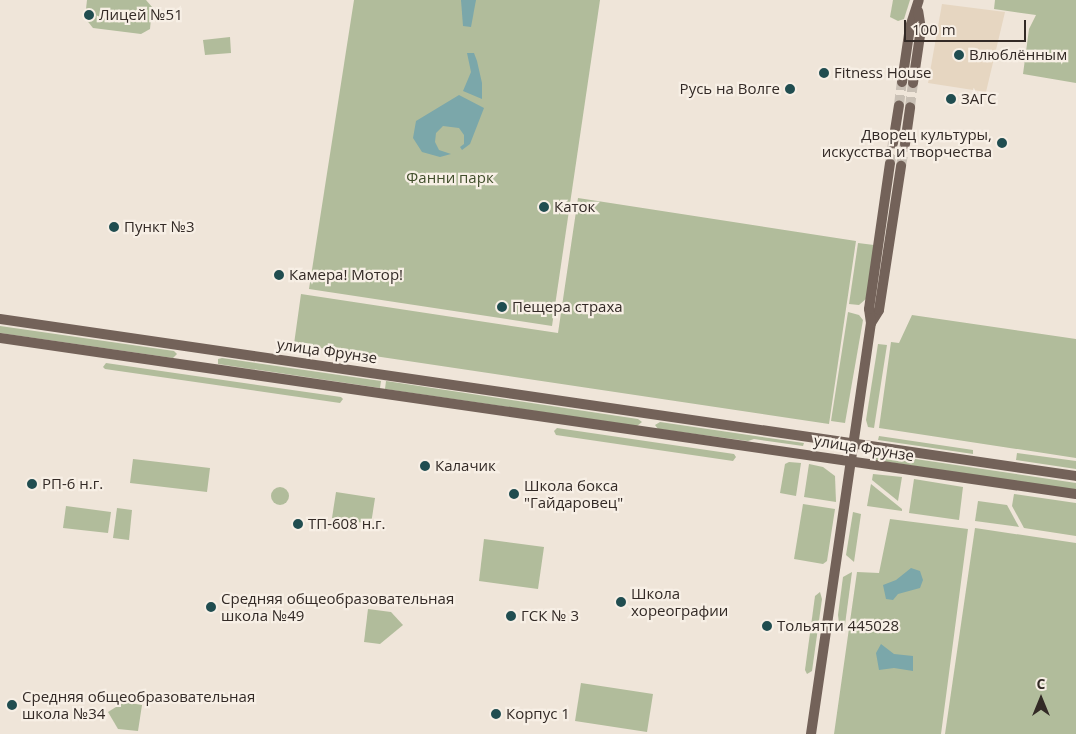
<!DOCTYPE html>
<meta charset="utf-8">
<style>
body{margin:0}
#map{position:relative;width:1076px;height:734px;overflow:hidden;background:#efe5d9;font-family:"Open Sans",sans-serif}
div>[style]{position:absolute}
[style*='--x']{left:calc(var(--x)*1px);top:calc(var(--y)*1px);width:calc(var(--w)*1px);rotate:calc(var(--a)*1deg)}
.green>*{inset:0;background:#b1bc9b}
.round{border-radius:50%}
.plaza>*{inset:0;background:#e6d6c1}
.water>*{inset:0;background:#7ba7aa}
.major-tunnel>*{height:10px;margin-top:-5px;transform-origin:0;background:repeating-linear-gradient(90deg,#c9c0b5 0 10px,transparent 0 15px)}
.major>*{height:10px;margin:-5px;padding:0 5px;transform-origin:5px;border-radius:5px;background:#736259}
.dots>*{width:14px;height:14px;translate:-50% -50%;box-sizing:border-box;border:2px solid #f7efe5;border-radius:50%}
span{translate:-50% -50%;white-space:nowrap;text-align:center;line-height:1.15;-webkit-text-stroke:4.5px #f7efe5;paint-order:stroke}
.poi-label{font-size:15px;color:#332a26}
.left{translate:0 -50%;text-align:left}
.right{translate:-100% -50%;text-align:right}
.park-label{font-size:15px;color:#424f2c}
.street-label{font-size:15px;color:#332a26}
.north{position:absolute;left:1016px;top:674px;width:50px;height:50px;-webkit-text-stroke:4px #f7efe5;paint-order:stroke;rotate:0deg;font-size:14px;font-weight:700;line-height:20px;text-align:center;color:#332a26}
.north::after{content:'';display:block;margin:auto;width:18px;height:22px;background:#332a26;clip-path:polygon(50% 0,100% 100%,50% 72%,0 100%)}
.scale{position:absolute;left:904px;top:20px;width:122px;height:22px;box-sizing:border-box;border:2px solid #332a26;border-top:0;padding-left:6px;font-size:15px;line-height:18px;white-space:nowrap;color:#332a26;-webkit-text-stroke:4px #f7efe5;paint-order:stroke}
</style>
<div id="map">
<div class="green">
<div style="clip-path:polygon(87px 0,146px 0,152px 7px,150px 29px,141px 34px,93px 28px,85px 18px)"></div>
<div style="clip-path:polygon(354px 0,600px 0,552px 326px,309px 289px)"></div>
<div style="clip-path:polygon(893px 0,910px 0,904px 19px,898px 21px,890px 17px)"></div>
<div style="clip-path:polygon(995px 0,1076px 0,1076px 83px,1023px 74px,1029px 29px,1036px 15px,994px 9px)"></div>
<div style="clip-path:polygon(230px 37px,231px 53px,205px 55px,203px 40px)"></div>
<div style="clip-path:polygon(578px 198px,856px 241px,829px 424px,294px 344px,301px 294px,558px 333px)"></div>
<div style="clip-path:polygon(858px 243px,874px 245px,867px 298px,859px 305px,849px 304px)"></div>
<div style="clip-path:polygon(848px 312px,859px 315px,863px 320px,845px 423px,831px 421px)"></div>
<div style="clip-path:polygon(912px 315px,1076px 339px,1076px 458px,879px 428px,891px 342px,899px 343px)"></div>
<div style="clip-path:polygon(0 326px,174px 351px,177px 354px,173px 358px,0 333px)"></div>
<div style="clip-path:polygon(878px 344px,887px 345px,874px 428px,868px 427px,866px 420px)"></div>
<div style="clip-path:polygon(222px 358px,381px 381px,380px 388px,218px 364px,218px 359px)"></div>
<div style="clip-path:polygon(106px 363px,341px 397px,343px 399px,340px 403px,105px 369px,103px 367px)"></div>
<div style="clip-path:polygon(386px 381px,638px 419px,642px 422px,637px 426px,385px 389px)"></div>
<div style="clip-path:polygon(660px 422px,804px 443px,803px 446px,754px 439px,748px 441px,658px 429px,655px 425px)"></div>
<div style="clip-path:polygon(557px 428px,734px 454px,736px 457px,733px 461px,556px 435px,554px 431px)"></div>
<div style="clip-path:polygon(879px 436px,973px 450px,973px 454px,878px 440px)"></div>
<div style="clip-path:polygon(875px 453px,1076px 483px,1076px 490px,874px 460px)"></div>
<div style="clip-path:polygon(1017px 453px,1076px 461px,1076px 469px,1016px 460px)"></div>
<div style="clip-path:polygon(133px 459px,210px 468px,207px 492px,130px 483px)"></div>
<div style="clip-path:polygon(789px 462px,801px 463px,796px 496px,780px 493px,785px 464px)"></div>
<div style="clip-path:polygon(809px 464px,823px 467px,835px 476px,836px 502px,804px 497px)"></div>
<div style="clip-path:polygon(873px 474px,902px 477px,898px 501px,872px 480px)"></div>
<div style="clip-path:polygon(914px 479px,963px 487px,959px 520px,909px 513px)"></div>
<div style="clip-path:polygon(871px 484px,902px 509px,902px 511px,867px 506px)"></div>
<div class="round" style="left:271px;top:487px;width:18px;height:18px"></div>
<div style="clip-path:polygon(336px 492px,375px 498px,371px 524px,332px 518px)"></div>
<div style="clip-path:polygon(1014px 494px,1076px 503px,1076px 536px,1024px 528px,1012px 506px)"></div>
<div style="clip-path:polygon(978px 501px,1007px 505px,1019px 527px,975px 521px)"></div>
<div style="clip-path:polygon(803px 504px,835px 509px,827px 561px,823px 564px,794px 559px)"></div>
<div style="clip-path:polygon(66px 506px,111px 512px,108px 533px,63px 528px)"></div>
<div style="clip-path:polygon(117px 508px,132px 510px,129px 540px,113px 538px)"></div>
<div style="clip-path:polygon(853px 512px,861px 514px,854px 562px,846px 555px)"></div>
<div style="clip-path:polygon(890px 519px,968px 529px,941px 734px,834px 734px,857px 572px,879px 573px)"></div>
<div style="clip-path:polygon(975px 528px,1076px 543px,1076px 734px,945px 734px)"></div>
<div style="clip-path:polygon(484px 539px,544px 547px,538px 589px,479px 581px)"></div>
<div style="clip-path:polygon(852px 572px,844px 632px,840px 632px,838px 615px,843px 577px)"></div>
<div style="clip-path:polygon(820px 592px,822px 599px,812px 671px,807px 674px,805px 670px,815px 596px)"></div>
<div style="clip-path:polygon(368px 609px,391px 612px,403px 625px,380px 644px,364px 642px)"></div>
<div style="clip-path:polygon(581px 683px,653px 694px,647px 732px,575px 721px)"></div>
<div style="clip-path:polygon(124px 702px,142px 705px,138px 731px,118px 729px,108px 712px)"></div>
</div>
<div class="plaza">
<div style="clip-path:polygon(942px 4px,1005px 12px,986px 92px,928px 83px)"></div>
</div>
<div class="water">
<div style="clip-path:polygon(461px 0,476px 0,471px 27px,463px 26px)"></div>
<div style="clip-path:polygon(467px 53px,474px 53px,477px 61px,482px 83px,482px 99px,463px 91px,471px 72px)"></div>
<div style="clip-path:polygon(459px 95px,484px 108px,470px 144px,462px 150px,460px 147px,464px 144px,464px 135px,459px 128px,443px 126px,436px 133px,435px 142px,439px 150px,451px 154px,440px 157px,422px 152px,413px 138px,416px 121px)"></div>
<div style="clip-path:polygon(911px 568px,920px 571px,923px 580px,920px 588px,898px 594px,893px 600px,886px 599px,883px 585px,896px 580px)"></div>
<div style="clip-path:polygon(881px 644px,894px 654px,913px 656px,913px 671px,894px 668px,879px 670px,876px 653px)"></div>
</div>
<div class="major-tunnel">
<div style="--x:899;--y:105;--w:23;--a:-83"></div>
<div style="--x:910;--y:107;--w:24;--a:-83"></div>
<div style="--x:890;--y:164;--w:21;--a:-82"></div>
<div style="--x:901;--y:166;--w:22;--a:-80"></div>
</div>
<div class="major">
<div style="--x:902;--y:82;--w:56;--a:-81.7"></div>
<div style="--x:910;--y:27;--w:28;--a:-72"></div>
<div style="--x:913;--y:83;--w:55;--a:-81.6"></div>
<div style="--x:921;--y:29;--w:18;--a:-99"></div>
<div style="--x:893;--y:143;--w:38;--a:-81"></div>
<div style="--x:905;--y:144;--w:37;--a:-82"></div>
<div style="--x:0;--y:319;--w:1087;--a:8.3"></div>
<div style="--x:871;--y:323;--w:15;--a:-58"></div>
<div style="--x:879;--y:310;--w:146;--a:-81.3"></div>
<div style="--x:0;--y:338;--w:1087;--a:8.25"></div>
<div style="--x:811;--y:734;--w:415;--a:-81.7"></div>
<div style="--x:871;--y:323;--w:14;--a:-98"></div>
<div style="--x:869;--y:309;--w:147;--a:-81.8"></div>
</div>
<div class="dots">
<div style="left:89px;top:15px;background:#204d50"></div>
<div style="left:959px;top:55px;background:#204d50"></div>
<div style="left:824px;top:73px;background:#204d50"></div>
<div style="left:790px;top:89px;background:#204d50"></div>
<div style="left:951px;top:99px;background:#204d50"></div>
<div style="left:1002px;top:143px;background:#204d50"></div>
<div style="left:544px;top:207px;background:#204d50"></div>
<div style="left:114px;top:227px;background:#204d50"></div>
<div style="left:279px;top:275px;background:#204d50"></div>
<div style="left:502px;top:307px;background:#204d50"></div>
<div style="left:425px;top:466px;background:#204d50"></div>
<div style="left:32px;top:484px;background:#204d50"></div>
<div style="left:514px;top:494px;background:#204d50"></div>
<div style="left:298px;top:524px;background:#204d50"></div>
<div style="left:621px;top:602px;background:#204d50"></div>
<div style="left:211px;top:607px;background:#204d50"></div>
<div style="left:511px;top:616px;background:#204d50"></div>
<div style="left:767px;top:626px;background:#204d50"></div>
<div style="left:12px;top:705px;background:#204d50"></div>
<div style="left:496px;top:714px;background:#204d50"></div>
</div>
<div class="poi-label">
<span class="left" style="left:99px;top:15px">Лицей №51</span>
<span class="left" style="left:969px;top:55px">Влюблённым</span>
<span class="left" style="left:834px;top:73px">Fitness House</span>
<span class="right" style="left:780px;top:89px">Русь на Волге</span>
<span class="left" style="left:961px;top:99px">ЗАГС</span>
<span class="right" style="left:992px;top:143px">Дворец культуры,<br>искусства и творчества</span>
<span class="left" style="left:554px;top:207px">Каток</span>
<span class="left" style="left:124px;top:227px">Пункт №3</span>
<span class="left" style="left:289px;top:275px">Камера! Мотор!</span>
<span class="left" style="left:512px;top:307px">Пещера страха</span>
<span class="left" style="left:435px;top:466px">Калачик</span>
<span class="left" style="left:42px;top:484px">РП-6 н.г.</span>
<span class="left" style="left:524px;top:494px">Школа бокса<br>"Гайдаровец"</span>
<span class="left" style="left:308px;top:524px">ТП-608 н.г.</span>
<span class="left" style="left:631px;top:602px">Школа<br>хореографии</span>
<span class="left" style="left:221px;top:607px">Средняя общеобразовательная<br>школа №49</span>
<span class="left" style="left:521px;top:616px">ГСК № 3</span>
<span class="left" style="left:777px;top:626px">Тольятти 445028</span>
<span class="left" style="left:22px;top:705px">Средняя общеобразовательная<br>школа №34</span>
<span class="left" style="left:506px;top:714px">Корпус 1</span>
</div>
<div class="park-label">
<span style="left:450px;top:178px">Фанни парк</span>
</div>
<div class="street-label">
<span style="left:327px;top:351px;rotate:8deg">улица Фрунзе</span>
<span style="left:864px;top:448px;rotate:9deg">улица Фрунзе</span>
</div>
<div class="north">С</div>
<div class="scale">100 m</div>
</div>
